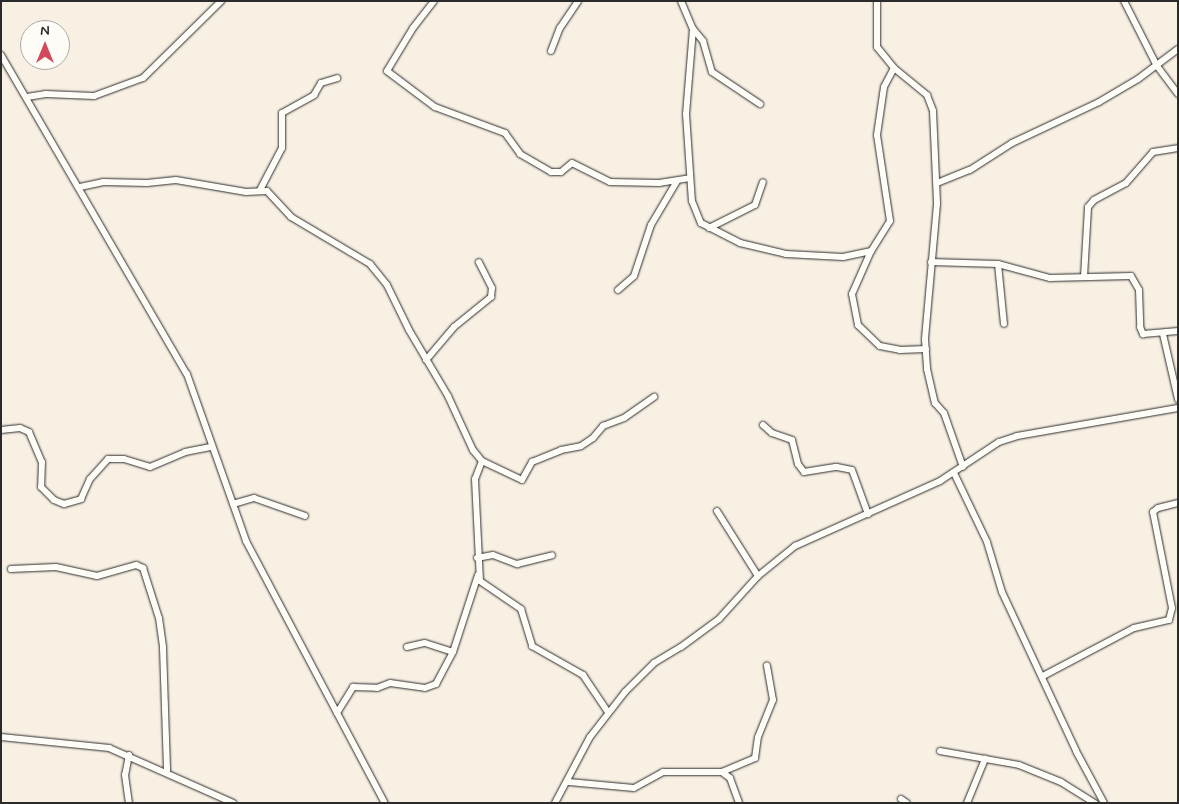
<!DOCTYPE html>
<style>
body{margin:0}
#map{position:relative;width:1179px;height:804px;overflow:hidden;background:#f9f0e4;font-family:Mynerve,sans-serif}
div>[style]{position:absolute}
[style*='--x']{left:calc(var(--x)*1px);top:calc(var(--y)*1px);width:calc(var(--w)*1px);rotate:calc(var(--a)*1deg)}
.roads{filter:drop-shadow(0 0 1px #2b2b2b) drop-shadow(0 0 1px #2b2b2b)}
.minor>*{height:6px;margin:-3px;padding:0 3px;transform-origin:3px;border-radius:3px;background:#fdfcf7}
span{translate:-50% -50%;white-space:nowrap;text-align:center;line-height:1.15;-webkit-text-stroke:5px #fdfcf7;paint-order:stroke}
.frame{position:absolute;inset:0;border:2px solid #2b2b2b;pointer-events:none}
.north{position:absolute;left:20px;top:20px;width:50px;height:50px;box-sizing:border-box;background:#fdfcf7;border:1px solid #a9a8a5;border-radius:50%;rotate:0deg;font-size:14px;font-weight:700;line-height:20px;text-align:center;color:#2b2b2b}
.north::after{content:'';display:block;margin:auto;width:18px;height:22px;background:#d1495b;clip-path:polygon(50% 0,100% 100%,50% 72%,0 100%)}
</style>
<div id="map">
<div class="roads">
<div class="minor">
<div style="--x:434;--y:1;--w:34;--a:128"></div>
<div style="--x:413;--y:28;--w:50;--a:121.2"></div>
<div style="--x:387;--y:71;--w:60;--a:36.9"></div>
<div style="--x:435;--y:107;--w:75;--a:20.4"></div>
<div style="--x:505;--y:133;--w:26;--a:54"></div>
<div style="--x:520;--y:154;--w:36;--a:30"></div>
<div style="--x:551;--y:172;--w:10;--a:0"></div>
<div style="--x:561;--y:172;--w:14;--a:-39"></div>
<div style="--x:572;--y:163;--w:42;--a:26.6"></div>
<div style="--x:610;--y:182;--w:49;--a:1.2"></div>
<div style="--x:659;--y:183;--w:31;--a:-9"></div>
<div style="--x:681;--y:1;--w:30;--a:67"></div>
<div style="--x:693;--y:29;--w:85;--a:94.7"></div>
<div style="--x:686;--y:114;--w:87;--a:86.1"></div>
<div style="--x:692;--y:201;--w:24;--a:68"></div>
<div style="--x:701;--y:223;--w:44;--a:27.1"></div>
<div style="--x:740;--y:243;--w:47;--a:13.4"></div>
<div style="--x:786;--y:254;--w:57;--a:3"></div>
<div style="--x:843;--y:257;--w:29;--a:-12"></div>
<div style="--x:877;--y:1;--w:46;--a:90"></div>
<div style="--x:877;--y:47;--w:27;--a:51"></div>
<div style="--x:894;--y:68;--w:43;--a:39.3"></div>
<div style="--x:927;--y:95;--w:17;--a:69"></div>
<div style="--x:933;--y:111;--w:93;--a:87.5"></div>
<div style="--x:937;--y:204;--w:136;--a:95.1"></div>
<div style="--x:925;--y:339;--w:30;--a:86"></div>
<div style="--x:927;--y:369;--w:35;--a:77"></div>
<div style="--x:935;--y:403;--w:13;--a:48"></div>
<div style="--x:944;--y:413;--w:57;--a:70.6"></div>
<div style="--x:1124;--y:1;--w:73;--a:63.1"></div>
<div style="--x:1157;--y:66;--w:35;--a:53"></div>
<div style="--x:693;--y:29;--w:16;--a:50"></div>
<div style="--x:703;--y:41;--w:32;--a:74"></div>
<div style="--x:712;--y:72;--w:58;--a:33.7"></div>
<div style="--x:551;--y:51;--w:25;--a:-69"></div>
<div style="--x:560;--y:28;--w:32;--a:-56"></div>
<div style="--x:1;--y:55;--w:369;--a:59.8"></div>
<div style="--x:187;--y:374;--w:177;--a:70.5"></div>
<div style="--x:246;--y:541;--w:297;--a:62.1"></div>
<div style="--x:894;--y:68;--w:21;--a:118"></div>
<div style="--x:884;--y:87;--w:49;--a:98.3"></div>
<div style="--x:877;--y:135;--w:87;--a:81.4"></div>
<div style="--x:890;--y:221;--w:36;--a:122"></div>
<div style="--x:871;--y:251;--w:47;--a:113.8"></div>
<div style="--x:852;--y:294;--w:32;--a:79"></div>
<div style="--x:858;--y:325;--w:30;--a:44"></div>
<div style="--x:880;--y:346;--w:20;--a:11"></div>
<div style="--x:900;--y:350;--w:26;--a:-2"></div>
<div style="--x:27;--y:97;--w:19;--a:-9"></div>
<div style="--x:46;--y:94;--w:48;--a:2.4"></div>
<div style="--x:94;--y:96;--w:52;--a:-20.2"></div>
<div style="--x:143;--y:78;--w:110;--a:-44.6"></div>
<div style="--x:937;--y:183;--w:35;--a:-22"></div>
<div style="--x:970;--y:170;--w:50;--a:-32.7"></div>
<div style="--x:1012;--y:143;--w:96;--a:-25.2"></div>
<div style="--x:1099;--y:102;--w:45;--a:-30.5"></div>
<div style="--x:1138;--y:79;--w:50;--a:-36.9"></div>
<div style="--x:80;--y:187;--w:24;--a:-12"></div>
<div style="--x:103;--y:182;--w:44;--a:1.3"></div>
<div style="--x:147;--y:183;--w:29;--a:-6"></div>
<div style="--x:176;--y:180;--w:71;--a:9.7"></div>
<div style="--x:246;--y:192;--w:21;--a:-3"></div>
<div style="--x:267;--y:191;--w:35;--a:47"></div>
<div style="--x:291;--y:217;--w:92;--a:30.7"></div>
<div style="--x:370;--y:264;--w:27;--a:51"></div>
<div style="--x:387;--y:285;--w:50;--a:63.9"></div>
<div style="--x:409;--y:330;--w:77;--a:59.4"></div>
<div style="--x:448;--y:396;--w:60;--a:65.2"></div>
<div style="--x:473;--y:450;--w:14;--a:51"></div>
<div style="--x:482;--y:461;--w:19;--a:111"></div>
<div style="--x:475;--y:479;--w:102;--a:87.2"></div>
<div style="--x:480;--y:581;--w:50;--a:34.3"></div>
<div style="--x:521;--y:609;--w:39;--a:73"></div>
<div style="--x:532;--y:646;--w:59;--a:29.6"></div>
<div style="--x:583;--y:675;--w:45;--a:56"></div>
<div style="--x:260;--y:190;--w:47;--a:-62.4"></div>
<div style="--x:282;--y:148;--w:35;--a:-90"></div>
<div style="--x:282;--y:113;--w:37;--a:-29"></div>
<div style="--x:314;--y:95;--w:14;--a:-60"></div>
<div style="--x:321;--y:83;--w:17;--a:-17"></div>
<div style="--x:709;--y:228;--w:51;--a:-26.6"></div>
<div style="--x:755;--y:205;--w:24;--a:-71"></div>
<div style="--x:931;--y:262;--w:67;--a:1.7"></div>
<div style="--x:998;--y:264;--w:54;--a:15.1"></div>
<div style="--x:1050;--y:278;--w:81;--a:-1.4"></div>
<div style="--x:1131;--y:276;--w:16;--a:60"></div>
<div style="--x:1139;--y:290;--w:37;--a:88"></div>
<div style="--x:1140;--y:327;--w:8;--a:67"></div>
<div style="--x:1143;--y:334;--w:35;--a:-5"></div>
<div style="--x:998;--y:264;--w:60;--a:84.3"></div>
<div style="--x:1084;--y:277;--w:70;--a:-86.7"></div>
<div style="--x:1088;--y:207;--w:9;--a:-49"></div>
<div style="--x:1094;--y:200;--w:36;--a:-28"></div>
<div style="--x:1126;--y:183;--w:41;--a:-48.9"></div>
<div style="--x:1153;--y:152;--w:25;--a:-9"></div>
<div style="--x:618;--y:290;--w:21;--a:-41"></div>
<div style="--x:634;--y:276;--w:54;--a:-71.6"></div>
<div style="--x:651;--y:225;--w:51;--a:-59.4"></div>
<div style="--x:1163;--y:334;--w:67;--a:77"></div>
<div style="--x:426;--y:360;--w:43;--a:-49.7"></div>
<div style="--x:454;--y:327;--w:48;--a:-39"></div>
<div style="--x:491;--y:297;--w:9;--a:-84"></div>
<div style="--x:492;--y:288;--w:29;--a:-117"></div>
<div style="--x:763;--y:425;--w:12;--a:42"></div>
<div style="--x:772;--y:433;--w:21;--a:19"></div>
<div style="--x:792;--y:440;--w:25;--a:76"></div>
<div style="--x:798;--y:464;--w:10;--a:53"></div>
<div style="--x:804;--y:472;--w:33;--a:-9"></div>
<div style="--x:837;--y:467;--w:15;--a:11"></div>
<div style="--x:852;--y:470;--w:47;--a:70"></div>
<div style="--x:1;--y:430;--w:19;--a:-6"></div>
<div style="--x:20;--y:428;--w:10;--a:24"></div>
<div style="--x:29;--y:432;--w:33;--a:67"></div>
<div style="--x:42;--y:462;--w:25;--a:92"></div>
<div style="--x:41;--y:487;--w:18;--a:45"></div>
<div style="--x:54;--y:500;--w:11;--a:22"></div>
<div style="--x:64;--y:504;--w:18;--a:-16"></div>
<div style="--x:81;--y:499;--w:22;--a:-66"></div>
<div style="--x:90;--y:479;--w:27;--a:-48"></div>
<div style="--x:108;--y:459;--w:16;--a:0"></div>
<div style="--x:124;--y:459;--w:27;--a:17"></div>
<div style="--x:150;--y:467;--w:38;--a:-23"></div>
<div style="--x:185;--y:452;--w:26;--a:-11"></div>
<div style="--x:482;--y:461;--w:44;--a:25.4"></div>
<div style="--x:522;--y:480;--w:21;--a:-61"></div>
<div style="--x:532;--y:462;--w:31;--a:-22"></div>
<div style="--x:561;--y:450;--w:20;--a:-11"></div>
<div style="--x:581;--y:446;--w:14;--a:-34"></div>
<div style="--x:593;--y:438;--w:16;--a:-50"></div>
<div style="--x:603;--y:426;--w:22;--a:-21"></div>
<div style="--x:624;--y:418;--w:37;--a:-35"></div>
<div style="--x:954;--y:473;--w:76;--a:64.4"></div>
<div style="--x:987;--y:542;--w:52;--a:73.3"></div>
<div style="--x:1002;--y:592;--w:175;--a:65"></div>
<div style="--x:1076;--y:751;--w:59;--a:61.7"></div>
<div style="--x:233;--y:504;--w:22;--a:-16"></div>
<div style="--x:254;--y:498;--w:54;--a:19.4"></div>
<div style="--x:717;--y:511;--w:77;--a:57.8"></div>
<div style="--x:477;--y:558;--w:16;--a:-11"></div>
<div style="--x:493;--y:555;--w:26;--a:21"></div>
<div style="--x:517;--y:564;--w:36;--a:-14"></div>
<div style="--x:11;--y:569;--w:45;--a:-2.5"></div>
<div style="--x:56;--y:567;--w:42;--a:12.4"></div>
<div style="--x:97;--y:576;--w:41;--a:-15.8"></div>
<div style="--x:136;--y:565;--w:8;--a:23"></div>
<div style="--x:143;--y:568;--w:52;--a:72.3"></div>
<div style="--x:159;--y:618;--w:30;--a:82"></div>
<div style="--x:163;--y:648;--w:123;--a:88.1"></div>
<div style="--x:407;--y:647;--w:18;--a:-13"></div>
<div style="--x:425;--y:643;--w:29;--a:18"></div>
<div style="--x:1043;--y:676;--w:103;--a:-27.8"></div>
<div style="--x:1134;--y:628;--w:36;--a:-13"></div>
<div style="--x:1169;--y:620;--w:12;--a:-76"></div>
<div style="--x:1172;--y:608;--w:98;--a:-101.2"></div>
<div style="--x:1153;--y:512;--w:6;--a:-39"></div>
<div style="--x:1158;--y:508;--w:21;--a:-14"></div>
<div style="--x:337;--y:713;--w:31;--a:-58"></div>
<div style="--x:353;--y:687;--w:24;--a:2"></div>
<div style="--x:377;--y:688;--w:14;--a:-21"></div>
<div style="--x:390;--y:683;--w:35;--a:8"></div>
<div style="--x:425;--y:688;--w:12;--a:-20"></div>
<div style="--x:436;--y:684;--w:36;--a:-62"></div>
<div style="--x:453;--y:652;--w:81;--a:-72"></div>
<div style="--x:1;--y:737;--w:109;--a:5.8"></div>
<div style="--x:109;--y:748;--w:136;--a:23.9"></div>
<div style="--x:940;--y:751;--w:80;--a:10"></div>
<div style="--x:1019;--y:765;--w:45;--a:22"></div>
<div style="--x:1061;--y:782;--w:40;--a:32"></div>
<div style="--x:129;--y:755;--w:20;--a:101"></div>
<div style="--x:125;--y:775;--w:28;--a:82"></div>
<div style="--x:722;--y:772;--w:36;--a:-23"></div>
<div style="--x:755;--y:758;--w:21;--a:-82"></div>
<div style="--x:758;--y:737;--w:40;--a:-68"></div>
<div style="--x:773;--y:700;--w:35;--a:-100"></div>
<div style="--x:569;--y:782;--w:65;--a:5.3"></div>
<div style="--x:634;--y:788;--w:33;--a:-29"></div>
<div style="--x:663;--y:772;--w:59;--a:0"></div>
<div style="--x:722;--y:772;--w:10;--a:37"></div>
<div style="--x:730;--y:778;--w:27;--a:70"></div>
<div style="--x:901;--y:799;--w:7;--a:34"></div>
<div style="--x:555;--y:803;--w:75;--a:-62.1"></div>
<div style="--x:590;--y:737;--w:57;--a:-52.1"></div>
<div style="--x:625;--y:692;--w:41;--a:-45"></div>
<div style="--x:654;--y:663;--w:31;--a:-31"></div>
<div style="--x:681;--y:647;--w:47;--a:-36.4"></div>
<div style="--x:719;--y:619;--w:58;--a:-47.8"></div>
<div style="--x:758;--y:576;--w:48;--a:-39"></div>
<div style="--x:795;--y:546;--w:159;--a:-24.1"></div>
<div style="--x:940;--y:481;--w:71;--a:-33.5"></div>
<div style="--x:999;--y:442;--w:19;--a:-18"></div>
<div style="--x:1017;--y:436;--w:163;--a:-9.9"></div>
<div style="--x:967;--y:803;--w:48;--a:-67.8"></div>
</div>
</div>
<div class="frame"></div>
<div class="north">N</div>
</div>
